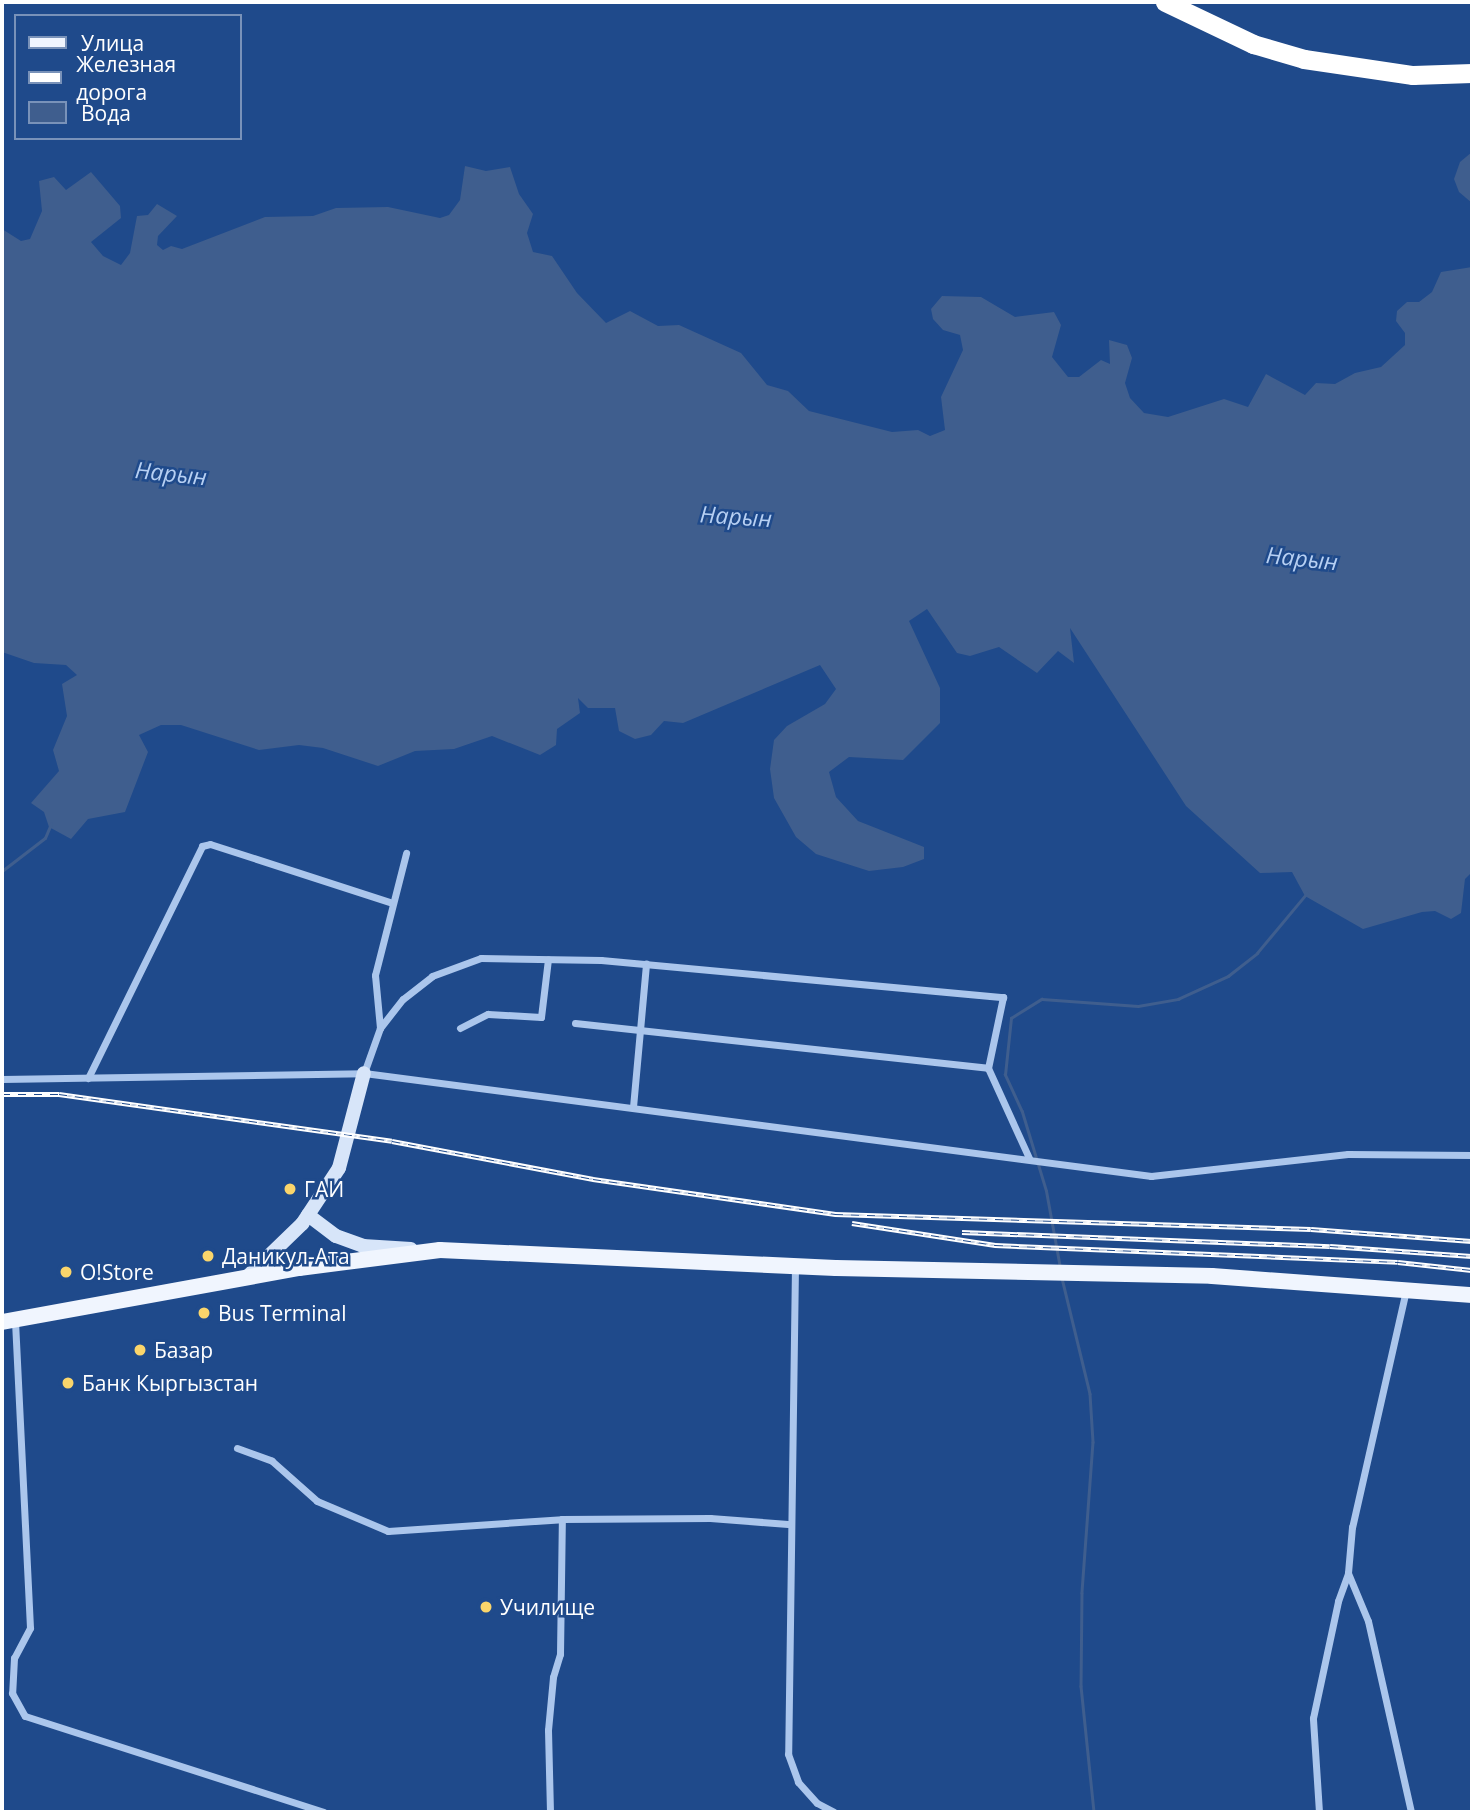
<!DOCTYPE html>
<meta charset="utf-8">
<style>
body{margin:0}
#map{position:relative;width:1474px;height:1814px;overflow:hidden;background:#1f4a8b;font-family:"Open Sans",sans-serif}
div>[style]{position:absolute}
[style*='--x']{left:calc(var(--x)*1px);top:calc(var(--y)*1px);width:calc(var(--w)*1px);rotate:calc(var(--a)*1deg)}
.water>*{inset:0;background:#3f5e8e}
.stream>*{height:2.5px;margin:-1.25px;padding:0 1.25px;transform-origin:1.25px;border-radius:1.25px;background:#3f5e8e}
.street>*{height:7px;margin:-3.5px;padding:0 3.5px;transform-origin:3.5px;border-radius:3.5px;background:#abc6ec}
.secondary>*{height:14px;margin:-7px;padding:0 7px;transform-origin:7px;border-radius:7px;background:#d7e5f9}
.primary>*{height:16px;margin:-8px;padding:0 8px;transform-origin:8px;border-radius:8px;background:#f0f5fe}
.highway>*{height:19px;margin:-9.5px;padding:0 9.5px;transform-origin:9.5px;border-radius:9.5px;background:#fff}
.rail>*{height:5px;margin-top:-2.5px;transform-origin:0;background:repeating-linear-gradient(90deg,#1f4a8b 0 8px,#fff 0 16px);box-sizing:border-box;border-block:2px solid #fff}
.dots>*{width:19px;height:19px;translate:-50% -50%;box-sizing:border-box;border:4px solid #1f4a8b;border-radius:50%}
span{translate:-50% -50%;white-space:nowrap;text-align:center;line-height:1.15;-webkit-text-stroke:5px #1f4a8b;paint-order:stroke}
.poi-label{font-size:21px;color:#fff}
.left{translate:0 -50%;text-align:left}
.water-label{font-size:23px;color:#b7d0f3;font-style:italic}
.frame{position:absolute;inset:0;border:4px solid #fff;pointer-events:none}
.legend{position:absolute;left:14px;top:14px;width:228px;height:126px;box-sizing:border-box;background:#1f4a8b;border:2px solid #7992b9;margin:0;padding:9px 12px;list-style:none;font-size:21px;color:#fff}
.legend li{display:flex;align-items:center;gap:14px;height:35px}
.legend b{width:35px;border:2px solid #7992b9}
</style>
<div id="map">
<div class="water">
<div style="clip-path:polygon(1472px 152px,1472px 203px,1459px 192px,1454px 179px,1460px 162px)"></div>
<div style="clip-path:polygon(465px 166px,486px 171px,510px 167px,519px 194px,533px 214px,527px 233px,533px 252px,552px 256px,577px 293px,606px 323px,630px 311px,658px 326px,679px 325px,741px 353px,767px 385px,788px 391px,809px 411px,892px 432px,918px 430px,930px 436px,945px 430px,941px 397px,963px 350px,960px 335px,943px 330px,933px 319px,931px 309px,942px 296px,981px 297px,1015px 317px,1054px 312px,1061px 325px,1052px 357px,1068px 377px,1079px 377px,1101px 360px,1110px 364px,1109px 340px,1127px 345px,1132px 358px,1125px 383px,1130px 398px,1144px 413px,1168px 417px,1224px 399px,1248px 407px,1266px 374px,1305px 395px,1316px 383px,1335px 384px,1355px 373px,1381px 367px,1405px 345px,1405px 333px,1396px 321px,1397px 311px,1407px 302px,1419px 302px,1432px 292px,1441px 272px,1472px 267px,1472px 872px,1465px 879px,1461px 913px,1451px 919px,1435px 911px,1422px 912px,1363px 929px,1305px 896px,1292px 872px,1260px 873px,1186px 806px,1070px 628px,1074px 663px,1058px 651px,1037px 673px,999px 647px,970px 656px,957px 653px,927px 609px,909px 621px,940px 688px,940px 723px,903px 760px,849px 757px,829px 772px,836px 797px,858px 821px,924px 847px,924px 859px,903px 867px,869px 871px,816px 854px,796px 837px,774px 798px,770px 769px,774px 740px,787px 726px,825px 704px,836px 689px,820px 665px,683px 723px,664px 721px,651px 735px,635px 739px,619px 731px,615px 708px,588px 708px,578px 698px,580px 713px,557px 729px,556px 745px,540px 755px,492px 736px,454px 749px,415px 751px,378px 766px,323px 748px,299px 745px,259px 750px,181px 725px,161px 725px,139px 735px,148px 752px,125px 812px,88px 819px,71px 839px,49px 827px,44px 812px,31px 803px,59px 771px,53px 750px,67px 716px,62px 684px,77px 675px,66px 665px,34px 663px,2px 652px,2px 229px,21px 241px,30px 239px,42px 211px,39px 181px,54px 177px,66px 190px,91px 172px,120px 206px,121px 218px,91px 242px,103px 256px,121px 265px,130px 253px,137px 216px,148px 215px,157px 204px,177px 216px,158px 236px,157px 245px,163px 250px,171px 246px,182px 249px,265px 217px,313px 216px,336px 208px,388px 207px,440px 218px,449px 215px,460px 200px)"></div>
</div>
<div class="stream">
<div style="--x:2;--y:871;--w:54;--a:-37.5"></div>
<div style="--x:45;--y:838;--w:15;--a:-67"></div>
<div style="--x:1060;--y:1268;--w:78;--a:-100.3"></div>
<div style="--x:1046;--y:1191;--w:83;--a:-106.9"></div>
<div style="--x:1022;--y:1112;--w:41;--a:-114.7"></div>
<div style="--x:1005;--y:1075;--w:57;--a:-84"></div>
<div style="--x:1011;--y:1018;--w:36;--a:-32"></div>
<div style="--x:1042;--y:999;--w:96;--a:4.2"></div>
<div style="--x:1138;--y:1006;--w:41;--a:-9.9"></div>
<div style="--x:1178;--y:999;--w:55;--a:-24.7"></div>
<div style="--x:1228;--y:976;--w:37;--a:-38"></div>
<div style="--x:1257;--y:953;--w:78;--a:-50.2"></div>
<div style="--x:1062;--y:1278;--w:119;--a:76.4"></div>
<div style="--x:1090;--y:1394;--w:48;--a:86.4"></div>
<div style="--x:1093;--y:1442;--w:151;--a:94.2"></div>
<div style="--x:1082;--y:1593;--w:93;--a:90.6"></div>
<div style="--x:1081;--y:1686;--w:127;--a:84.1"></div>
</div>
<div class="street">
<div style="--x:575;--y:1023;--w:415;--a:6.2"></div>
<div style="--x:988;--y:1068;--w:99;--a:65.5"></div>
<div style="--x:380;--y:1028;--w:53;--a:-95.4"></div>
<div style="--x:375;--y:975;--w:126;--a:-75.7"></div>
<div style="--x:460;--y:1028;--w:31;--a:-27"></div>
<div style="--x:488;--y:1014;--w:53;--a:3.2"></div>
<div style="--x:541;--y:1017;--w:58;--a:-83.1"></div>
<div style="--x:364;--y:1073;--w:48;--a:-70.4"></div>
<div style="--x:380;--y:1028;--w:37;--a:-52"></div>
<div style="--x:403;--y:999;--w:37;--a:-38"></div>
<div style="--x:432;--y:976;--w:52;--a:-20.2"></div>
<div style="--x:481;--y:958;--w:120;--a:1"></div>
<div style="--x:601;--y:960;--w:404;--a:5.3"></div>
<div style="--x:1003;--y:997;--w:73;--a:101.9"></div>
<div style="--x:88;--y:1078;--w:258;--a:-63.8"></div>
<div style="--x:202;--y:846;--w:8;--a:-14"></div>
<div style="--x:210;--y:844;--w:189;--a:17.9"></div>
<div style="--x:2;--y:1079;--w:362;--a:-0.9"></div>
<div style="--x:364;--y:1073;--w:794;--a:7.46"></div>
<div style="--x:1151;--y:1176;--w:198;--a:-6.4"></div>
<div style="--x:1348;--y:1154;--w:124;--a:0.5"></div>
<div style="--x:633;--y:1107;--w:144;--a:-84.8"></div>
<div style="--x:795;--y:1266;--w:488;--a:90.8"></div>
<div style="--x:788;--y:1754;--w:30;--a:70"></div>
<div style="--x:798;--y:1782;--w:28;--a:48"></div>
<div style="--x:817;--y:1803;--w:19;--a:28"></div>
<div style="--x:1406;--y:1290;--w:243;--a:102.8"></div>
<div style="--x:1352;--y:1527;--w:46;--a:95"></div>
<div style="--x:1348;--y:1573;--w:52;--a:67.4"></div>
<div style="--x:1368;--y:1621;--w:196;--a:77.3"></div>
<div style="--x:15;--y:1321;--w:307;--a:87.2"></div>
<div style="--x:30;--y:1628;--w:34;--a:118"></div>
<div style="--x:14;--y:1658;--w:35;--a:93"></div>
<div style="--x:12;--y:1693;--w:26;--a:61"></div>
<div style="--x:25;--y:1716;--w:314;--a:17.8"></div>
<div style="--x:237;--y:1448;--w:37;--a:20"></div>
<div style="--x:272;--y:1461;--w:60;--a:41.6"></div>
<div style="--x:317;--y:1501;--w:77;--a:22.9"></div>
<div style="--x:388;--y:1531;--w:174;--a:-3.9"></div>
<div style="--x:562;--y:1519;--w:148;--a:-0.4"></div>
<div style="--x:710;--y:1518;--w:78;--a:4.4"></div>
<div style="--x:550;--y:1812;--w:82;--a:-91.4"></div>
<div style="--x:548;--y:1730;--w:53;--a:-84.6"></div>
<div style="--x:553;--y:1677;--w:24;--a:-73"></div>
<div style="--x:560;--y:1654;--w:135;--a:-89.2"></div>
<div style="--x:1319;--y:1812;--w:94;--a:-93.7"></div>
<div style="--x:1313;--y:1718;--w:120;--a:-77.9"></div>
<div style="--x:1338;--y:1601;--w:29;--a:-70"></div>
</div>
<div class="secondary">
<div style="--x:308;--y:1215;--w:35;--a:37"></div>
<div style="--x:336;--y:1236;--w:29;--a:20"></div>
<div style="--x:363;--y:1246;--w:48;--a:3.6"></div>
<div style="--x:246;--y:1278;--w:78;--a:-44"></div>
<div style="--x:302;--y:1224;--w:67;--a:-56.5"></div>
<div style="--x:339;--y:1168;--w:98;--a:-75.3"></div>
</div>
<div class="primary">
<div style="--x:2;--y:1322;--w:302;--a:-10.3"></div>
<div style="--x:299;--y:1268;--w:142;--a:-7.3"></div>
<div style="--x:440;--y:1250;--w:396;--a:2.6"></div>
<div style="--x:836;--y:1268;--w:376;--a:1.2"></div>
<div style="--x:1212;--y:1276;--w:261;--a:4.2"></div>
</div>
<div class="highway">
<div style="--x:1165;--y:2;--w:98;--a:25.5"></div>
<div style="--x:1253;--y:44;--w:53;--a:16.4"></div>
<div style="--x:1304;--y:59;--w:110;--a:8.4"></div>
<div style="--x:1413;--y:75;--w:59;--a:-1.9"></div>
</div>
<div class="rail">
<div style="--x:2;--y:1094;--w:57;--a:0"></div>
<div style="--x:59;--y:1094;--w:336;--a:8"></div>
<div style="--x:392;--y:1141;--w:205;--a:10.7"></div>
<div style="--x:593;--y:1179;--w:245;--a:8.2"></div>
<div style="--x:835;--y:1214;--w:476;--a:1.8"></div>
<div style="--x:1311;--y:1229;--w:161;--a:4.3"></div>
<div style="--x:852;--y:1223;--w:145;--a:8.7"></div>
<div style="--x:995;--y:1245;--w:403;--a:2.4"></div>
<div style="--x:1398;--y:1262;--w:74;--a:6.2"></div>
<div style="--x:962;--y:1232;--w:368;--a:2.2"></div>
<div style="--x:1330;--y:1246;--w:142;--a:4"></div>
</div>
<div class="dots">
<div style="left:290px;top:1189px;background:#fad56b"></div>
<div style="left:208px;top:1256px;background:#fad56b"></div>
<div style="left:66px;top:1272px;background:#fad56b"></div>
<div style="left:204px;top:1313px;background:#fad56b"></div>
<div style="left:140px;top:1350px;background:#fad56b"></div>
<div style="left:68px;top:1383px;background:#fad56b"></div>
<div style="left:486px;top:1607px;background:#fad56b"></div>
</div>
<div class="poi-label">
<span class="left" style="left:304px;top:1189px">ГАИ</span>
<span class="left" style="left:222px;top:1256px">Даникул-Ата</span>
<span class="left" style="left:80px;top:1272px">O!Store</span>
<span class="left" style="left:218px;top:1313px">Bus Terminal</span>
<span class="left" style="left:154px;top:1350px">Базар</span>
<span class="left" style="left:82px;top:1383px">Банк Кыргызстан</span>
<span class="left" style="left:500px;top:1607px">Училище</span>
</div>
<div class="water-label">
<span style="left:171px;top:473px;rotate:6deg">Нарын</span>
<span style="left:736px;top:516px;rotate:4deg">Нарын</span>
<span style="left:1302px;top:558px;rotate:6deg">Нарын</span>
</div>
<div class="frame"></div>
<ul class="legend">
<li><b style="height:9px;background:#f0f5fe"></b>Улица</li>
<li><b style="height:9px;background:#fff"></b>Железная дорога</li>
<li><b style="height:19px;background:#3f5e8e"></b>Вода</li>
</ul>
</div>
